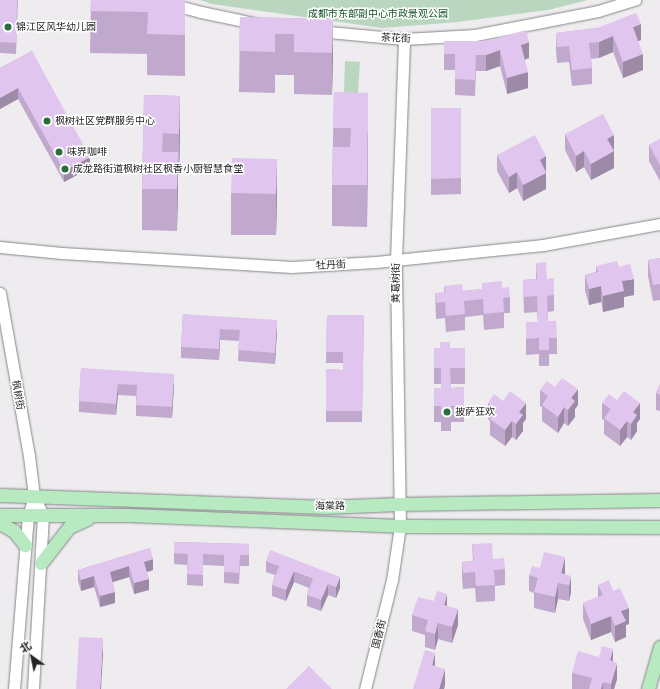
<!DOCTYPE html>
<meta charset="utf-8">
<style>
body{margin:0}
#map{position:relative;width:660px;height:689px;overflow:hidden;background:#eeecef;font-family:Commissioner,"Noto Sans SC",sans-serif}
div>[style]{position:absolute}
[style*='--x']{left:calc(var(--x)*1px);top:calc(var(--y)*1px);width:calc(var(--w)*1px);rotate:calc(var(--a)*1deg)}
.green>*{inset:0;background:#bad6be}
.roads{filter:drop-shadow(0 0 1px #868588) drop-shadow(0 0 1px #868588)}
.minor>*{height:11px;margin:-5.5px;padding:0 5.5px;transform-origin:5.5px;border-radius:5.5px;background:#fff}
.major>*{height:13px;margin:-6.5px;padding:0 6.5px;transform-origin:6.5px;border-radius:6.5px;background:#b7eac0}
.wall>*{inset:0;background:#c1a9ce}
.shaded-wall>*{inset:0;background:#9d8aa7}
.building>*{inset:0;background:#e0c5ef}
.dots>*{width:11px;height:11px;translate:-50% -50%;box-sizing:border-box;border:2px solid #fff;border-radius:50%}
span{translate:-50% -50%;white-space:nowrap;text-align:center;line-height:1.15;-webkit-text-stroke:3px #fff;paint-order:stroke}
.park-label{font-size:10px;color:#135124}
.poi-label{font-size:10px;color:#252425}
.left{translate:0 -50%;text-align:left}
.street-label{font-size:10px;color:#252425}
.north{position:absolute;left:12px;top:637px;width:40px;height:40px;-webkit-text-stroke:3px #fff;paint-order:stroke;rotate:327deg;font-size:11px;font-weight:700;line-height:16px;text-align:center;color:#252425}
.north::after{content:'';display:block;margin:auto;width:14px;height:18px;background:#252425;clip-path:polygon(50% 0,100% 100%,50% 72%,0 100%)}
</style>
<div id="map">
<div class="green">
<div style="clip-path:polygon(200px 0,588px 0,548px 10px,458px 22px,382px 28px,212px 4px)"></div>
<div style="clip-path:polygon(345px 61px,360px 62px,358px 93px,344px 93px)"></div>
</div>
<div class="roads">
<div class="minor">
<div style="--x:156;--y:0;--w:47;--a:14.9"></div>
<div style="--x:201;--y:12;--w:53;--a:11.9"></div>
<div style="--x:318;--y:31;--w:86;--a:5.3"></div>
<div style="--x:404;--y:39;--w:71;--a:-3.2"></div>
<div style="--x:475;--y:35;--w:125;--a:-11"></div>
<div style="--x:598;--y:11;--w:39;--a:-17"></div>
<div style="--x:0;--y:247;--w:62;--a:5.5"></div>
<div style="--x:62;--y:253;--w:230;--a:3.5"></div>
<div style="--x:292;--y:267;--w:84;--a:-3.4"></div>
<div style="--x:376;--y:262;--w:168;--a:-5.8"></div>
<div style="--x:543;--y:245;--w:119;--a:-10.2"></div>
<div style="--x:0;--y:293;--w:166;--a:79.9"></div>
<div style="--x:29;--y:456;--w:40;--a:82.9"></div>
<div style="--x:34;--y:496;--w:21;--a:65"></div>
<div style="--x:43;--y:515;--w:174;--a:93.3"></div>
<div style="--x:14;--y:689;--w:174;--a:-85.4"></div>
<div style="--x:28;--y:516;--w:21;--a:-73"></div>
<div style="--x:365;--y:689;--w:112;--a:-76.1"></div>
<div style="--x:392;--y:580;--w:55;--a:-81.6"></div>
<div style="--x:400;--y:526;--w:266;--a:-90.9"></div>
<div style="--x:396;--y:260;--w:221;--a:-87.9"></div>
</div>
<div class="major">
<div style="--x:0;--y:495;--w:326;--a:2.1"></div>
<div style="--x:326;--y:507;--w:73;--a:-2.4"></div>
<div style="--x:399;--y:504;--w:261;--a:-0.9"></div>
<div style="--x:0;--y:515;--w:129;--a:0"></div>
<div style="--x:129;--y:515;--w:271;--a:2.3"></div>
<div style="--x:400;--y:526;--w:260;--a:0.2"></div>
<div style="--x:0;--y:523;--w:16;--a:30"></div>
<div style="--x:14;--y:531;--w:18;--a:52"></div>
<div style="--x:41;--y:563;--w:46;--a:-52.1"></div>
<div style="--x:69;--y:527;--w:20;--a:-24"></div>
<div style="--x:648;--y:689;--w:44;--a:-74.1"></div>
</div>
</div>
<div class="wall">
<div style="clip-path:polygon(0 0,18px 0,16px 54px,0 53px)"></div>
<div style="clip-path:polygon(91px 0,185px 0,185px 76px,147px 75px,147px 54px,90px 53px)"></div>
<div style="clip-path:polygon(240px 17px,333px 19px,333px 60px,332px 95px,294px 94px,294px 75px,275px 75px,275px 93px,239px 92px)"></div>
<div style="clip-path:polygon(597px 28px,641px 40px,638px 41px,643px 70px,623px 78px,613px 52px,599px 58px,591px 59px,592px 68px,592px 84px,572px 86px,569px 62px,557px 63px,556px 50px,556px 33px)"></div>
<div style="clip-path:polygon(444px 41px,486px 41px,529px 58px,524px 60px,528px 88px,507px 94px,500px 66px,486px 71px,476px 71px,475px 96px,455px 95px,455px 70px,444px 70px)"></div>
<div style="clip-path:polygon(32px 51px,90px 168px,64px 182px,18px 99px,0 109px,0 68px)"></div>
<div style="clip-path:polygon(334px 92px,368px 134px,367px 227px,332px 226px,332px 185px)"></div>
<div style="clip-path:polygon(144px 95px,180px 96px,180px 137px,179px 175px,178px 175px,177px 231px,142px 230px,142px 189px)"></div>
<div style="clip-path:polygon(431px 108px,461px 108px,461px 194px,431px 195px)"></div>
<div style="clip-path:polygon(565px 134px,614px 135px,614px 168px,591px 180px,584px 167px,576px 172px,565px 150px)"></div>
<div style="clip-path:polygon(660px 139px,660px 181px,649px 161px,649px 145px)"></div>
<div style="clip-path:polygon(497px 155px,546px 156px,546px 189px,523px 201px,517px 188px,509px 193px,497px 171px)"></div>
<div style="clip-path:polygon(277px 159px,277px 200px,276px 235px,231px 235px,231px 193px)"></div>
<div style="clip-path:polygon(660px 258px,660px 300px,653px 301px,648px 276px,648px 260px)"></div>
<div style="clip-path:polygon(536px 263px,547px 279px,554px 295px,554px 311px,548px 312px,548px 321px,557px 338px,557px 354px,549px 354px,549px 366px,539px 366px,539px 354px,526px 355px,526px 322px,538px 322px,537px 312px,524px 313px,523px 280px,536px 279px)"></div>
<div style="clip-path:polygon(596px 266px,619px 267px,634px 295px,624px 297px,624px 307px,603px 312px,601px 302px,589px 305px,585px 291px,585px 275px,596px 272px)"></div>
<div style="clip-path:polygon(482px 283px,502px 288px,510px 297px,510px 313px,504px 313px,504px 328px,484px 330px,483px 315px,465px 317px,465px 330px,446px 332px,445px 318px,436px 319px,435px 293px,444px 293px,444px 286px,463px 291px,482px 289px)"></div>
<div style="clip-path:polygon(183px 314px,277px 331px,275px 364px,238px 361px,239px 341px,220px 340px,219px 360px,181px 358px,181px 347px)"></div>
<div style="clip-path:polygon(327px 315px,364px 315px,362px 422px,326px 422px,326px 369px,343px 370px,343px 363px,326px 363px)"></div>
<div style="clip-path:polygon(434px 348px,450px 348px,465px 368px,465px 384px,451px 384px,451px 388px,464px 387px,464px 422px,451px 422px,451px 431px,441px 431px,441px 422px,434px 422px,434px 388px,441px 388px,441px 384px,434px 384px)"></div>
<div style="clip-path:polygon(81px 368px,174px 385px,172px 418px,136px 416px,136px 396px,118px 395px,116px 415px,79px 412px,79px 401px)"></div>
<div style="clip-path:polygon(660px 384px,660px 411px,656px 410px,656px 393px)"></div>
<div style="clip-path:polygon(540px 390px,578px 405px,575px 409px,575px 417px,568px 426px,564px 423px,558px 433px,542px 421px,542px 407px,540px 406px)"></div>
<div style="clip-path:polygon(488px 403px,526px 419px,523px 423px,523px 431px,516px 440px,512px 437px,505px 446px,490px 435px,490px 421px,488px 419px)"></div>
<div style="clip-path:polygon(602px 403px,640px 419px,637px 423px,637px 431px,631px 440px,627px 437px,620px 446px,604px 434px,604px 420px,602px 419px)"></div>
<div style="clip-path:polygon(174px 542px,249px 544px,249px 566px,240px 566px,239px 584px,224px 583px,224px 566px,203px 565px,203px 586px,187px 585px,187px 565px,174px 564px)"></div>
<div style="clip-path:polygon(472px 544px,493px 559px,505px 569px,505px 585px,495px 586px,495px 601px,476px 602px,475px 588px,463px 589px,462px 578px,462px 562px,473px 561px)"></div>
<div style="clip-path:polygon(150px 548px,153px 570px,147px 572px,149px 590px,134px 594px,129px 577px,113px 582px,115px 603px,100px 607px,94px 587px,81px 591px,78px 581px,78px 570px)"></div>
<div style="clip-path:polygon(266px 561px,340px 588px,336px 598px,328px 595px,321px 611px,307px 606px,307px 595px,309px 588px,294px 582px,286px 601px,272px 596px,272px 585px,275px 575px,266px 572px)"></div>
<div style="clip-path:polygon(565px 573px,565px 574px,571px 592px,569px 601px,558px 599px,555px 613px,534px 608px,534px 593px,529px 591px,529px 575px)"></div>
<div style="clip-path:polygon(598px 585px,613px 591px,629px 624px,626px 625px,626px 637px,615px 642px,611px 632px,591px 640px,583px 619px,583px 603px,598px 597px)"></div>
<div style="clip-path:polygon(447px 606px,458px 625px,452px 643px,438px 639px,435px 650px,425px 647px,425px 635px,412px 631px,412px 615px)"></div>
<div style="clip-path:polygon(599px 657px,613px 661px,617px 679px,614px 689px,572px 689px,572px 673px)"></div>
</div>
<div class="shaded-wall">
<div style="clip-path:polygon(333px 19px,333px 60px,332px 95px,332px 53px)"></div>
<div style="clip-path:polygon(641px 24px,641px 40px,633px 43px,633px 27px)"></div>
<div style="clip-path:polygon(613px 36px,613px 52px,599px 58px,599px 42px)"></div>
<div style="clip-path:polygon(529px 42px,529px 58px,521px 61px,521px 45px)"></div>
<div style="clip-path:polygon(500px 50px,500px 66px,486px 71px,486px 55px)"></div>
<div style="clip-path:polygon(643px 54px,643px 70px,623px 78px,623px 62px)"></div>
<div style="clip-path:polygon(528px 72px,528px 88px,507px 94px,507px 78px)"></div>
<div style="clip-path:polygon(18px 88px,18px 99px,0 109px,0 98px)"></div>
<div style="clip-path:polygon(368px 93px,368px 134px,367px 227px,367px 185px)"></div>
<div style="clip-path:polygon(180px 96px,180px 137px,179px 175px,179px 134px)"></div>
<div style="clip-path:polygon(614px 135px,614px 151px,607px 139px)"></div>
<div style="clip-path:polygon(584px 151px,584px 167px,576px 172px,576px 156px)"></div>
<div style="clip-path:polygon(614px 151px,614px 168px,591px 180px,591px 164px)"></div>
<div style="clip-path:polygon(178px 152px,178px 194px,177px 231px,177px 189px)"></div>
<div style="clip-path:polygon(546px 156px,546px 172px,540px 160px)"></div>
<div style="clip-path:polygon(90px 157px,90px 168px,64px 182px,64px 171px)"></div>
<div style="clip-path:polygon(277px 159px,277px 200px,276px 235px,276px 194px)"></div>
<div style="clip-path:polygon(517px 172px,517px 188px,509px 193px,509px 177px)"></div>
<div style="clip-path:polygon(546px 173px,546px 189px,523px 201px,523px 185px)"></div>
<div style="clip-path:polygon(634px 279px,634px 295px,624px 297px,624px 307px,603px 312px,603px 296px,622px 281px)"></div>
<div style="clip-path:polygon(601px 286px,601px 302px,589px 305px,589px 289px)"></div>
<div style="clip-path:polygon(277px 320px,277px 331px,275px 364px,275px 353px)"></div>
<div style="clip-path:polygon(220px 329px,220px 340px,219px 360px,219px 349px)"></div>
<div style="clip-path:polygon(174px 374px,174px 385px,172px 418px,172px 407px)"></div>
<div style="clip-path:polygon(118px 384px,118px 395px,116px 415px,116px 404px)"></div>
<div style="clip-path:polygon(578px 389px,578px 405px,575px 409px,575px 417px,568px 426px,568px 410px,571px 398px)"></div>
<div style="clip-path:polygon(526px 403px,526px 419px,523px 423px,523px 431px,516px 440px,516px 424px,519px 412px)"></div>
<div style="clip-path:polygon(640px 403px,640px 419px,637px 423px,637px 431px,631px 440px,631px 424px,633px 412px)"></div>
<div style="clip-path:polygon(564px 407px,564px 423px,558px 433px,558px 417px)"></div>
<div style="clip-path:polygon(512px 421px,512px 437px,505px 446px,505px 430px)"></div>
<div style="clip-path:polygon(627px 421px,627px 437px,620px 446px,620px 430px)"></div>
<div style="clip-path:polygon(565px 557px,565px 573px,562px 583px,561px 573px)"></div>
<div style="clip-path:polygon(153px 559px,153px 570px,144px 573px,144px 562px)"></div>
<div style="clip-path:polygon(129px 566px,129px 577px,110px 583px,110px 572px)"></div>
<div style="clip-path:polygon(294px 571px,294px 582px,286px 601px,286px 590px)"></div>
<div style="clip-path:polygon(94px 576px,94px 587px,81px 591px,81px 580px)"></div>
<div style="clip-path:polygon(571px 576px,571px 592px,569px 601px,569px 585px)"></div>
<div style="clip-path:polygon(340px 577px,340px 588px,336px 598px,336px 587px)"></div>
<div style="clip-path:polygon(149px 579px,149px 590px,134px 594px,134px 583px)"></div>
<div style="clip-path:polygon(558px 583px,558px 599px,555px 613px,555px 597px)"></div>
<div style="clip-path:polygon(328px 584px,328px 595px,321px 611px,321px 600px)"></div>
<div style="clip-path:polygon(115px 592px,115px 603px,100px 607px,100px 596px)"></div>
<div style="clip-path:polygon(447px 594px,447px 610px,444px 605px)"></div>
<div style="clip-path:polygon(629px 608px,629px 624px,626px 625px,626px 637px,615px 642px,615px 626px,621px 611px)"></div>
<div style="clip-path:polygon(458px 609px,458px 625px,452px 643px,452px 627px)"></div>
<div style="clip-path:polygon(611px 616px,611px 632px,591px 640px,591px 624px)"></div>
<div style="clip-path:polygon(438px 623px,438px 639px,435px 650px,435px 634px)"></div>
<div style="clip-path:polygon(103px 638px,103px 655px,101px 689px,100px 689px)"></div>
<div style="clip-path:polygon(613px 649px,613px 665px,610px 660px)"></div>
<div style="clip-path:polygon(435px 653px,435px 669px,432px 665px)"></div>
<div style="clip-path:polygon(617px 663px,617px 679px,614px 689px,611px 689px,611px 684px)"></div>
<div style="clip-path:polygon(445px 669px,445px 685px,444px 689px,439px 689px)"></div>
<div style="clip-path:polygon(603px 682px,603px 689px,601px 689px)"></div>
</div>
<div class="building">
<div style="clip-path:polygon(0 0,17px 0,16px 43px,0 42px)"></div>
<div style="clip-path:polygon(91px 0,185px 0,185px 35px,147px 34px,148px 12px,90px 11px)"></div>
<div style="clip-path:polygon(636px 13px,641px 24px,633px 27px,643px 54px,623px 62px,613px 36px,599px 42px,589px 43px,592px 68px,572px 70px,569px 46px,557px 47px,556px 33px,597px 28px)"></div>
<div style="clip-path:polygon(240px 17px,333px 19px,332px 53px,294px 52px,294px 34px,275px 34px,275px 52px,239px 51px)"></div>
<div style="clip-path:polygon(526px 30px,529px 42px,521px 45px,528px 72px,507px 78px,500px 50px,486px 55px,476px 55px,475px 80px,455px 79px,455px 54px,444px 54px,444px 41px,486px 41px)"></div>
<div style="clip-path:polygon(32px 51px,90px 157px,64px 171px,18px 88px,0 98px,0 68px)"></div>
<div style="clip-path:polygon(334px 92px,368px 93px,367px 185px,332px 185px,333px 147px,350px 147px,351px 128px,333px 128px)"></div>
<div style="clip-path:polygon(144px 95px,180px 96px,179px 134px,163px 133px,162px 152px,178px 152px,177px 189px,142px 189px)"></div>
<div style="clip-path:polygon(431px 108px,461px 108px,461px 178px,431px 179px)"></div>
<div style="clip-path:polygon(603px 114px,614px 135px,607px 139px,614px 151px,591px 164px,584px 151px,576px 156px,565px 134px)"></div>
<div style="clip-path:polygon(535px 135px,546px 156px,540px 160px,546px 173px,523px 185px,517px 172px,509px 177px,497px 155px)"></div>
<div style="clip-path:polygon(660px 139px,660px 165px,649px 145px)"></div>
<div style="clip-path:polygon(232px 158px,277px 159px,276px 194px,231px 193px)"></div>
<div style="clip-path:polygon(660px 258px,660px 284px,653px 285px,648px 260px)"></div>
<div style="clip-path:polygon(617px 261px,619px 267px,630px 264px,634px 279px,622px 281px,624px 291px,603px 296px,601px 286px,589px 289px,585px 275px,598px 272px,596px 266px)"></div>
<div style="clip-path:polygon(546px 262px,547px 279px,554px 278px,554px 295px,547px 296px,548px 321px,556px 321px,557px 338px,549px 338px,549px 350px,539px 350px,539px 338px,526px 339px,526px 322px,538px 322px,537px 296px,524px 297px,523px 280px,537px 279px,536px 263px)"></div>
<div style="clip-path:polygon(502px 281px,502px 288px,509px 287px,510px 297px,503px 298px,504px 312px,484px 314px,483px 299px,464px 301px,465px 314px,446px 316px,445px 302px,436px 303px,435px 293px,445px 292px,444px 286px,462px 284px,463px 291px,482px 289px,482px 283px)"></div>
<div style="clip-path:polygon(183px 314px,277px 320px,275px 353px,238px 350px,240px 330px,220px 329px,219px 349px,181px 347px)"></div>
<div style="clip-path:polygon(327px 315px,364px 315px,362px 411px,326px 411px,326px 369px,343px 370px,343px 352px,326px 352px)"></div>
<div style="clip-path:polygon(440px 342px,450px 342px,450px 348px,465px 348px,465px 368px,450px 368px,451px 388px,464px 387px,464px 406px,451px 406px,451px 415px,441px 415px,441px 406px,434px 406px,434px 388px,441px 388px,441px 368px,434px 368px,434px 348px,440px 348px)"></div>
<div style="clip-path:polygon(81px 368px,174px 374px,172px 407px,136px 405px,137px 385px,118px 384px,116px 404px,79px 401px)"></div>
<div style="clip-path:polygon(562px 378px,578px 389px,571px 398px,575px 401px,568px 410px,564px 407px,558px 417px,542px 405px,548px 396px,540px 390px,547px 381px,555px 387px)"></div>
<div style="clip-path:polygon(660px 384px,660px 395px,656px 393px)"></div>
<div style="clip-path:polygon(510px 391px,526px 403px,519px 412px,523px 415px,516px 424px,512px 421px,505px 430px,490px 419px,496px 409px,488px 403px,494px 394px,503px 401px)"></div>
<div style="clip-path:polygon(624px 391px,640px 403px,633px 412px,637px 415px,631px 424px,627px 421px,620px 430px,604px 418px,611px 409px,602px 403px,609px 394px,617px 400px)"></div>
<div style="clip-path:polygon(174px 542px,249px 544px,249px 555px,240px 555px,239px 573px,224px 572px,224px 555px,203px 554px,203px 575px,187px 574px,188px 554px,174px 553px)"></div>
<div style="clip-path:polygon(492px 543px,493px 559px,504px 558px,505px 569px,494px 570px,495px 585px,476px 586px,475px 572px,463px 573px,462px 562px,474px 561px,472px 544px)"></div>
<div style="clip-path:polygon(150px 548px,153px 559px,144px 562px,149px 579px,134px 583px,129px 566px,110px 572px,115px 592px,100px 596px,94px 576px,81px 580px,78px 570px)"></div>
<div style="clip-path:polygon(270px 550px,340px 577px,336px 587px,328px 584px,321px 600px,307px 595px,313px 578px,294px 571px,286px 590px,272px 585px,279px 566px,266px 561px)"></div>
<div style="clip-path:polygon(544px 552px,565px 557px,561px 573px,571px 576px,569px 585px,558px 583px,555px 597px,534px 592px,538px 578px,529px 575px,532px 566px,540px 568px)"></div>
<div style="clip-path:polygon(609px 580px,613px 591px,620px 588px,629px 608px,621px 611px,626px 621px,615px 626px,611px 616px,591px 624px,583px 603px,603px 595px,598px 585px)"></div>
<div style="clip-path:polygon(437px 591px,447px 594px,444px 605px,458px 609px,452px 627px,438px 623px,435px 634px,425px 631px,428px 620px,412px 615px,418px 597px,434px 601px)"></div>
<div style="clip-path:polygon(79px 637px,103px 638px,100px 689px,76px 689px)"></div>
<div style="clip-path:polygon(602px 646px,613px 649px,610px 660px,617px 663px,611px 684px,603px 682px,601px 689px,589px 689px,592px 678px,572px 673px,578px 651px,599px 657px)"></div>
<div style="clip-path:polygon(425px 650px,435px 653px,432px 665px,445px 669px,439px 689px,413px 689px)"></div>
<div style="clip-path:polygon(309px 666px,332px 689px,286px 689px)"></div>
</div>
<div class="dots">
<div style="left:8px;top:27px;background:#296e3a"></div>
<div style="left:47px;top:121px;background:#296e3a"></div>
<div style="left:59px;top:152px;background:#296e3a"></div>
<div style="left:65px;top:169px;background:#296e3a"></div>
<div style="left:447px;top:412px;background:#296e3a"></div>
</div>
<div class="park-label">
<span style="left:378px;top:14px">成都市东部副中心市政景观公园</span>
</div>
<div class="poi-label">
<span class="left" style="left:16px;top:27px">锦江区风华幼儿园</span>
<span class="left" style="left:55px;top:121px">枫树社区党群服务中心</span>
<span class="left" style="left:67px;top:152px">味界咖啡</span>
<span class="left" style="left:73px;top:169px">成龙路街道枫树社区枫香小厨智慧食堂</span>
<span class="left" style="left:455px;top:412px">披萨狂欢</span>
</div>
<div class="street-label">
<span style="left:396px;top:38px;rotate:3deg">茶花街</span>
<span style="left:331px;top:265px;rotate:-3deg">牡丹街</span>
<span style="left:396px;top:283px;rotate:-90deg">黄葛树街</span>
<span style="left:18px;top:395px;rotate:80deg">枫树街</span>
<span style="left:330px;top:506px;rotate:-1deg">海棠路</span>
<span style="left:379px;top:634px;rotate:-76deg">国香街</span>
</div>
<div class="north">北</div>
</div>
